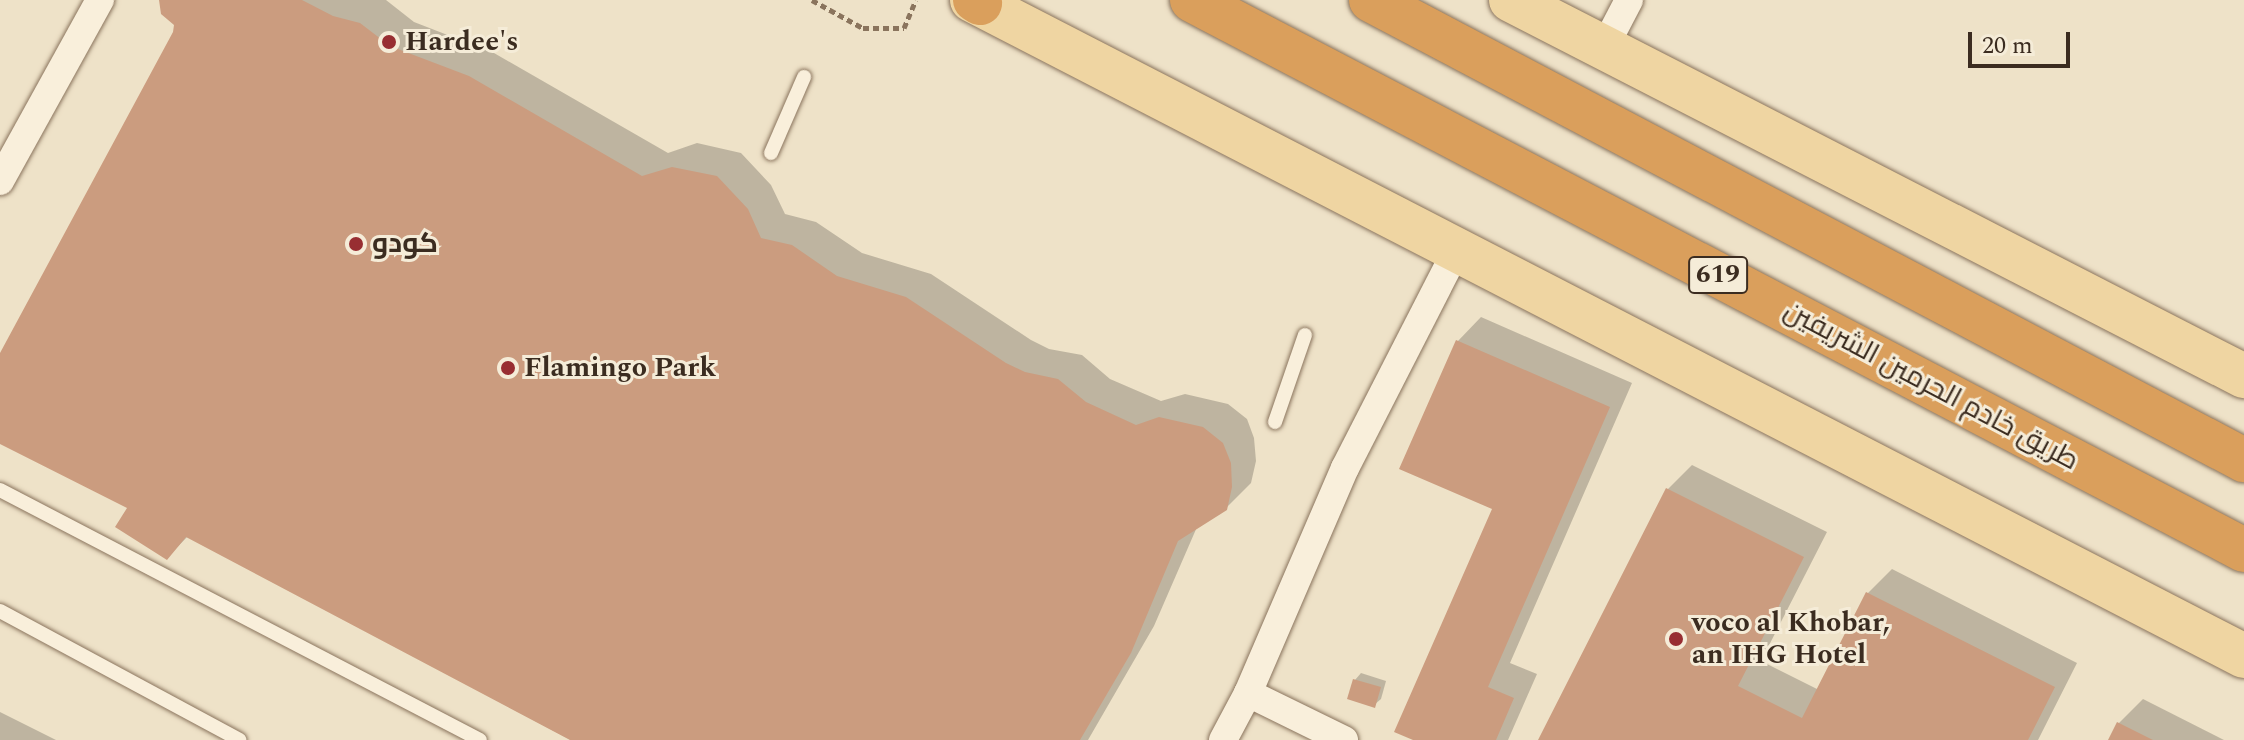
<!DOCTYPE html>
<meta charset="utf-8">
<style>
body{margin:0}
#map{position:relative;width:2244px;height:740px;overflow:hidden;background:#eee2c8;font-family:Spectral,Cairo,serif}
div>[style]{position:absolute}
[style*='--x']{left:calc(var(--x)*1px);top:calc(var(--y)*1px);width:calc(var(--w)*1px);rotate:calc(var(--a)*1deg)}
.shadow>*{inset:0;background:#0003}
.building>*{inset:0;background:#cb9c7f}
.path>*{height:5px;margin-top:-2.5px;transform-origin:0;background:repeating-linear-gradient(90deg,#8a745d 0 6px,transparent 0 10px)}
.roads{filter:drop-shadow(0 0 2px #8a745d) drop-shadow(0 0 2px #8a745d)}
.lane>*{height:14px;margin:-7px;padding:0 7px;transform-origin:7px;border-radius:7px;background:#f9efdb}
.street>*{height:28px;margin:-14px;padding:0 14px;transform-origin:14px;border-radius:14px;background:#f9efdb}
.primary>*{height:44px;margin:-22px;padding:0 22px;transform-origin:22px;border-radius:22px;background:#efd5a2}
.highway>*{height:44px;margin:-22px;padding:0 22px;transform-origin:22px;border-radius:22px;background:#da9f5c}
.dots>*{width:22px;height:22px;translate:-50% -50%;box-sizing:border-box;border:4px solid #f5ecd8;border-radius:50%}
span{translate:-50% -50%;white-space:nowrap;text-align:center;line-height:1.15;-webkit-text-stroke:6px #f5ecd8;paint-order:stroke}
.shield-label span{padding:2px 6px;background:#f5ecd8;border:2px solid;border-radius:6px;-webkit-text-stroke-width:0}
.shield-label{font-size:26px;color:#3b2c20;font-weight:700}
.poi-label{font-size:28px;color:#3b2c20;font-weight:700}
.left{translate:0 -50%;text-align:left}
.street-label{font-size:28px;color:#3b2c20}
.scale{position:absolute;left:1968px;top:32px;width:102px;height:36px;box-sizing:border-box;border:4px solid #3b2c20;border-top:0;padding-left:10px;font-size:24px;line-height:28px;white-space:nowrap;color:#3b2c20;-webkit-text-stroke:6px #f5ecd8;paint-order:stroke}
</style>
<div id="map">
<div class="shadow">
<div style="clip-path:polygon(163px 0,386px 0,414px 22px,494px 53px,668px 153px,697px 143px,741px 153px,771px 185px,785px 214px,816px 222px,862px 253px,931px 274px,1031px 340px,1049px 349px,1082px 355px,1110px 379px,1161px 401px,1185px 394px,1228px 404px,1247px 419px,1254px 438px,1256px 461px,1251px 483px,1226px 508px,1197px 527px,1154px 626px,1088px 740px,571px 740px,188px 536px,167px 558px,129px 508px,0 442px,0 359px,175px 33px,176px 24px)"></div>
<div style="clip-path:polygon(1481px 317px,1632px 383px,1510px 663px,1537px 674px,1508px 740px,1418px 740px,1495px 508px,1457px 342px)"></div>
<div style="clip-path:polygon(1692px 465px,1827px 532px,1761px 661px,1819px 690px,1868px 593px,1892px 569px,2077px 663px,2038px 740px,1540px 740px,1668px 489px)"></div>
<div style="clip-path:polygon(1361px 673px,1386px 681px,1381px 699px,1374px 705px,1355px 680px)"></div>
<div style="clip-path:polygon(2143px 699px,2224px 740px,2110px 740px,2119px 723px)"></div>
<div style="clip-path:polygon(0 712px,56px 740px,0 740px)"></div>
</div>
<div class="building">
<div style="clip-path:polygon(159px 0,302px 0,333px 16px,360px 23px,390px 46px,469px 76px,642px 176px,672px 167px,717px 176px,748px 209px,761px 238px,792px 245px,837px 276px,906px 297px,1006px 363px,1025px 372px,1058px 379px,1086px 402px,1136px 425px,1159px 417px,1203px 427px,1223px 443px,1231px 463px,1232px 487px,1227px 510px,1178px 541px,1131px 653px,1080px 740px,570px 740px,186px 537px,167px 560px,115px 527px,127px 508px,0 444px,0 353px,173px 32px,174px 25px,161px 14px)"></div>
<div style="clip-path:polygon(1456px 340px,1610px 407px,1488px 687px,1514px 698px,1496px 740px,1413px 740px,1394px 732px,1492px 509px,1399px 469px)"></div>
<div style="clip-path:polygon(1666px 488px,1804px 557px,1738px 686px,1802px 718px,1866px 592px,2055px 687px,2028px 740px,1538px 740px)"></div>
<div style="clip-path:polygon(1353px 679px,1381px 687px,1375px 708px,1347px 699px)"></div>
<div style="clip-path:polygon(2117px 722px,2153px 740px,2108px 740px)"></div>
</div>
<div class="path">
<div style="--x:812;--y:0;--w:58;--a:28.8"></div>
<div style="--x:863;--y:28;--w:41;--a:0"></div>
<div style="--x:904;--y:28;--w:30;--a:-67"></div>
</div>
<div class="roads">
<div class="lane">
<div style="--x:771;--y:153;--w:83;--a:-66.5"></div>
<div style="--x:1275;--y:422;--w:92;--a:-71"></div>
<div style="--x:0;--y:490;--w:541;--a:27.51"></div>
<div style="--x:0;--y:611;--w:272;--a:28.3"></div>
</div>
<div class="street">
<div style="--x:1604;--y:48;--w:54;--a:-62.5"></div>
<div style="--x:0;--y:181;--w:207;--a:-61.1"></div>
<div style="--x:1248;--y:693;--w:107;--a:26.1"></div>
<div style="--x:1223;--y:740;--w:53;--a:-62"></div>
<div style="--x:1248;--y:693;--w:245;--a:-66.7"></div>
<div style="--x:1345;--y:468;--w:244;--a:-62.9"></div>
</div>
<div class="primary">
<div style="--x:972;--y:0;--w:1431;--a:27.28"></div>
<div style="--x:1511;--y:0;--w:824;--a:27.16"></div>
</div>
<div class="highway">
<div style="--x:975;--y:0;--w:6;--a:31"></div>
<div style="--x:1192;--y:0;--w:1187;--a:27.6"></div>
<div style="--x:1371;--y:0;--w:987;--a:27.79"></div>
</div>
</div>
<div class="dots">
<div style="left:389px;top:42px;background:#982e32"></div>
<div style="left:356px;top:244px;background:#982e32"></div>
<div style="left:508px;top:368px;background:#982e32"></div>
<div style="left:1676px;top:639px;background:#982e32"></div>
</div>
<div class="shield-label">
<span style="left:1718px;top:275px">619</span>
</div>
<div class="poi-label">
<span class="left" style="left:405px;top:42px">Hardee's</span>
<span class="left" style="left:372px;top:244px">كودو</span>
<span class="left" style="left:524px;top:368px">Flamingo Park</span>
<span class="left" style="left:1692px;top:639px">voco al Khobar,<br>an IHG Hotel</span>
</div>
<div class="street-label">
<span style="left:1931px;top:386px;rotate:28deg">طريق خادم الحرمين الشريفين</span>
</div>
<div class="scale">20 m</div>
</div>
